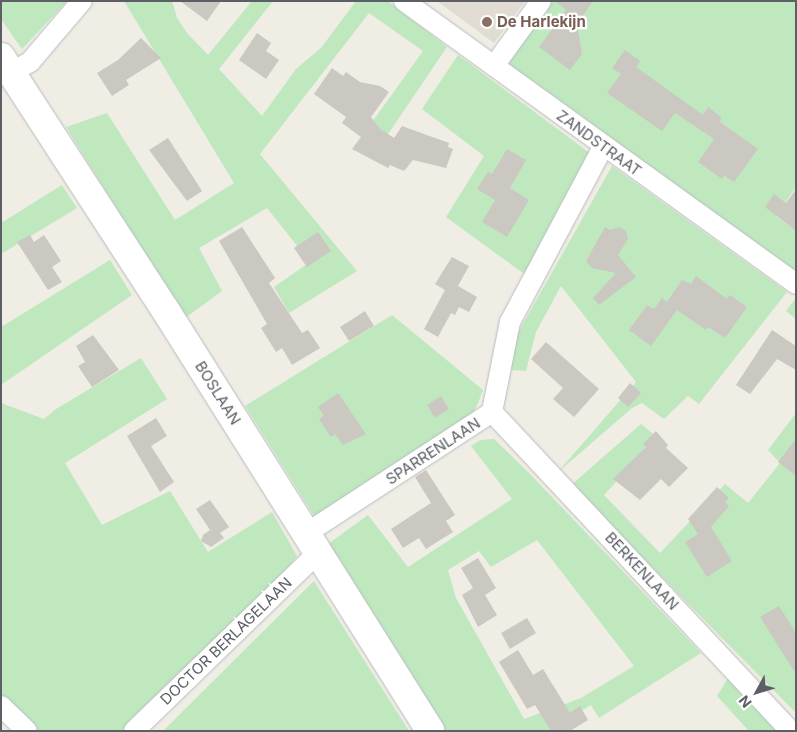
<!DOCTYPE html>
<style>
body{margin:0}
#map{position:relative;width:797px;height:732px;overflow:hidden;background:#efede4;font-family:Inter,sans-serif}
div>[style]{position:absolute}
[style*='--x']{left:calc(var(--x)*1px);top:calc(var(--y)*1px);width:calc(var(--w)*1px);rotate:calc(var(--a)*1deg)}
.education>*{inset:0;background:#e0dcd3}
.green>*{inset:0;background:#bfe8bf}
.building>*{inset:0;background:#cac8c1}
.roads{filter:drop-shadow(0 0 1px #b9bcc1) drop-shadow(0 0 1px #b9bcc1)}
.street>*{height:20px;margin:-10px;padding:0 10px;transform-origin:10px;border-radius:10px;background:#fff}
.secondary>*{height:28px;margin:-14px;padding:0 14px;transform-origin:14px;border-radius:14px;background:#fff}
.dots>*{width:14px;height:14px;translate:-50% -50%;box-sizing:border-box;border:2px solid #fff;border-radius:50%}
span{translate:-50% -50%;white-space:nowrap;text-align:center;line-height:1.15;-webkit-text-stroke:4.5px #fff;paint-order:stroke}
.education-label{font-size:15px;color:#785e54;font-weight:700}
.left{translate:0 -50%;text-align:left}
.street-label{font-size:15px;color:#5c6066}
.frame{position:absolute;inset:0;border:2px solid #5c6066;pointer-events:none}
.north{position:absolute;left:732px;top:667px;width:50px;height:50px;-webkit-text-stroke:4px #fff;paint-order:stroke;rotate:231deg;font-size:14px;font-weight:700;line-height:20px;text-align:center;color:#5c6066}
.north::after{content:'';display:block;margin:auto;width:18px;height:22px;background:#5c6066;clip-path:polygon(50% 0,100% 100%,50% 72%,0 100%)}
</style>
<div id="map">
<div class="education">
<div style="clip-path:polygon(437px 1px,525px 1px,494px 43px)"></div>
</div>
<div class="green">
<div style="clip-path:polygon(1px 1px,67px 1px,22px 49px,1px 19px)"></div>
<div style="clip-path:polygon(124px 1px,172px 1px,177px 18px,187px 33px,208px 55px,252px 1px,273px 1px,219px 69px,262px 116px,296px 69px,321px 48px,356px 1px,388px 1px,447px 47px,386px 137px,370px 125px,423px 51px,369px 13px,260px 154px,357px 271px,289px 313px,274px 287px,310px 262px,267px 208px,199px 248px,222px 291px,185px 318px,66px 127px,107px 113px,175px 220px,234px 183px)"></div>
<div style="clip-path:polygon(545px 1px,796px 1px,796px 187px,776px 216px,796px 231px,796px 272px,502px 59px)"></div>
<div style="clip-path:polygon(458px 55px,595px 157px,527px 276px,446px 217px,484px 156px,422px 109px)"></div>
<div style="clip-path:polygon(612px 166px,787px 292px,699px 404px,688px 396px,664px 419px,642px 403px,632px 408px,557px 473px,636px 382px,561px 286px,536px 332px,526px 371px,512px 370px,511px 357px,519px 331px)"></div>
<div style="clip-path:polygon(62px 185px,77px 208px,1px 254px,1px 223px)"></div>
<div style="clip-path:polygon(110px 260px,132px 295px,1px 385px,1px 327px)"></div>
<div style="clip-path:polygon(796px 298px,796px 319px,786px 311px)"></div>
<div style="clip-path:polygon(392px 315px,483px 390px,478px 403px,469px 420px,316px 519px,245px 406px)"></div>
<div style="clip-path:polygon(141px 358px,167px 399px,65px 463px,102px 525px,170px 491px,208px 552px,272px 512px,297px 556px,281px 576px,127px 731px,34px 731px,1px 702px,1px 403px,44px 419px,56px 409px)"></div>
<div style="clip-path:polygon(796px 413px,796px 713px,571px 485px,641px 424px,657px 437px,604px 495px,660px 553px,725px 484px,748px 503px,780px 463px,768px 450px)"></div>
<div style="clip-path:polygon(evenodd,494px 439px,530px 474px,701px 653px,599px 718px,591px 705px,555px 727px,557px 731px,443px 731px,328px 544px,368px 515px,408px 567px,512px 499px,471px 446px,480px 440px,494px 439px,537px 540px,634px 666px,581px 698px,524px 719px,456px 598px,448px 570px,479px 551px,491px 567px,537px 540px)"></div>
<div style="clip-path:polygon(314px 581px,409px 731px,163px 731px)"></div>
<div style="clip-path:polygon(728px 678px,777px 731px,749px 731px,717px 696px)"></div>
</div>
<div class="building">
<div style="clip-path:polygon(180px 1px,221px 1px,207px 21px)"></div>
<div style="clip-path:polygon(555px 1px,593px 1px,577px 24px,582px 54px,570px 70px,539px 47px,566px 10px)"></div>
<div style="clip-path:polygon(257px 33px,271px 43px,266px 51px,279px 60px,266px 79px,239px 60px)"></div>
<div style="clip-path:polygon(141px 38px,161px 58px,126px 80px,129px 85px,112px 96px,97px 73px,118px 60px)"></div>
<div style="clip-path:polygon(625px 50px,640px 61px,636px 67px,703px 115px,708px 107px,721px 117px,720px 122px,758px 149px,734px 182px,724px 175px,722px 179px,698px 162px,714px 139px,675px 113px,662px 131px,607px 93px,621px 74px,612px 68px)"></div>
<div style="clip-path:polygon(332px 68px,343px 76px,346px 72px,360px 82px,380px 86px,389px 92px,371px 117px,380px 129px,394px 138px,402px 126px,449px 143px,448px 147px,453px 149px,446px 168px,413px 160px,404px 171px,390px 165px,388px 168px,352px 149px,361px 137px,342px 123px,346px 117px,314px 94px)"></div>
<div style="clip-path:polygon(168px 138px,202px 191px,187px 201px,149px 150px)"></div>
<div style="clip-path:polygon(507px 149px,526px 160px,510px 188px,529px 200px,507px 237px,482px 222px,495px 200px,477px 189px,488px 172px,492px 174px)"></div>
<div style="clip-path:polygon(796px 189px,796px 231px,765px 207px,774px 194px,786px 203px)"></div>
<div style="clip-path:polygon(242px 227px,275px 278px,269px 283px,302px 333px,308px 330px,320px 348px,292px 365px,282px 348px,276px 352px,261px 328px,267px 324px,219px 241px)"></div>
<div style="clip-path:polygon(605px 227px,610px 230px,619px 227px,626px 231px,628px 239px,618px 255px,636px 277px,599px 305px,593px 298px,616px 273px,592px 268px,586px 261px)"></div>
<div style="clip-path:polygon(318px 232px,331px 251px,307px 267px,294px 248px)"></div>
<div style="clip-path:polygon(30px 235px,34px 242px,44px 235px,61px 261px,52px 267px,62px 282px,48px 290px,17px 242px)"></div>
<div style="clip-path:polygon(452px 257px,469px 266px,458px 286px,477px 297px,469px 312px,459px 307px,455px 315px,451px 313px,438px 337px,424px 329px,445px 290px,435px 284px)"></div>
<div style="clip-path:polygon(696px 276px,727px 299px,730px 295px,747px 307px,725px 338px,708px 327px,706px 330px,677px 310px,651px 346px,629px 330px,647px 305px,654px 309px,662px 298px,667px 302px,682px 280px,691px 284px)"></div>
<div style="clip-path:polygon(365px 311px,374px 326px,349px 341px,340px 327px)"></div>
<div style="clip-path:polygon(772px 330px,796px 346px,796px 370px,777px 359px,750px 394px,736px 385px)"></div>
<div style="clip-path:polygon(93px 335px,119px 370px,92px 387px,78px 366px,85px 362px,76px 346px)"></div>
<div style="clip-path:polygon(546px 342px,599px 389px,574px 417px,553px 399px,563px 388px,531px 359px)"></div>
<div style="clip-path:polygon(630px 383px,641px 393px,628px 407px,618px 398px)"></div>
<div style="clip-path:polygon(338px 393px,366px 434px,343px 445px,335px 434px,331px 437px,319px 419px,324px 416px,318px 407px)"></div>
<div style="clip-path:polygon(441px 396px,449px 409px,435px 418px,427px 405px)"></div>
<div style="clip-path:polygon(156px 418px,167px 436px,151px 446px,174px 482px,160px 492px,127px 436px)"></div>
<div style="clip-path:polygon(656px 431px,668px 445px,666px 448px,688px 468px,669px 487px,661px 479px,640px 500px,613px 479px,646px 447px,643px 444px)"></div>
<div style="clip-path:polygon(796px 439px,796px 476px,778px 462px)"></div>
<div style="clip-path:polygon(426px 470px,455px 515px,446px 521px,453px 532px,426px 549px,419px 538px,403px 548px,391px 529px,431px 503px,415px 477px)"></div>
<div style="clip-path:polygon(717px 487px,729px 498px,725px 502px,729px 506px,711px 527px,732px 561px,707px 577px,685px 542px,698px 534px,688px 519px)"></div>
<div style="clip-path:polygon(210px 500px,229px 527px,220px 533px,224px 538px,211px 547px,201px 541px,203px 535px,210px 530px,196px 509px)"></div>
<div style="clip-path:polygon(478px 558px,496px 588px,485px 595px,497px 615px,478px 627px,462px 595px,473px 588px,461px 568px)"></div>
<div style="clip-path:polygon(779px 606px,796px 633px,796px 674px,760px 617px)"></div>
<div style="clip-path:polygon(527px 618px,536px 633px,510px 649px,501px 633px)"></div>
<div style="clip-path:polygon(518px 650px,533px 675px,543px 669px,570px 713px,580px 706px,588px 720px,570px 731px,551px 731px,535px 705px,527px 709px,499px 662px)"></div>
</div>
<div class="roads">
<div class="street">
<div style="--x:404;--y:1;--w:483;--a:35.8"></div>
<div style="--x:494;--y:66;--w:80;--a:-54.1"></div>
<div style="--x:12;--y:72;--w:21;--a:-29"></div>
<div style="--x:30;--y:62;--w:80;--a:-49.6"></div>
<div style="--x:492;--y:412;--w:437;--a:46.9"></div>
<div style="--x:307;--y:533;--w:221;--a:-33.2"></div>
<div style="--x:492;--y:412;--w:92;--a:-78.7"></div>
<div style="--x:510;--y:322;--w:198;--a:-62"></div>
<div style="--x:1;--y:706;--w:36;--a:44"></div>
<div style="--x:134;--y:731;--w:257;--a:-44.1"></div>
</div>
<div class="secondary">
<div style="--x:1;--y:57;--w:303;--a:57"></div>
<div style="--x:166;--y:311;--w:496;--a:57.8"></div>
</div>
</div>
<div class="dots">
<div style="left:487px;top:22px;background:#8d6e63"></div>
</div>
<div class="education-label">
<span class="left" style="left:497px;top:22px">De Harlekijn</span>
</div>
<div class="street-label">
<span style="left:599px;top:143px;rotate:36deg">ZANDSTRAAT</span>
<span style="left:218px;top:393px;rotate:58deg">BOSLAAN</span>
<span style="left:433px;top:451px;rotate:-33deg">SPARRENLAAN</span>
<span style="left:642px;top:571px;rotate:47deg">BERKENLAAN</span>
<span style="left:226px;top:641px;rotate:-44deg">DOCTOR BERLAGELAAN</span>
</div>
<div class="frame"></div>
<div class="north">N</div>
</div>
